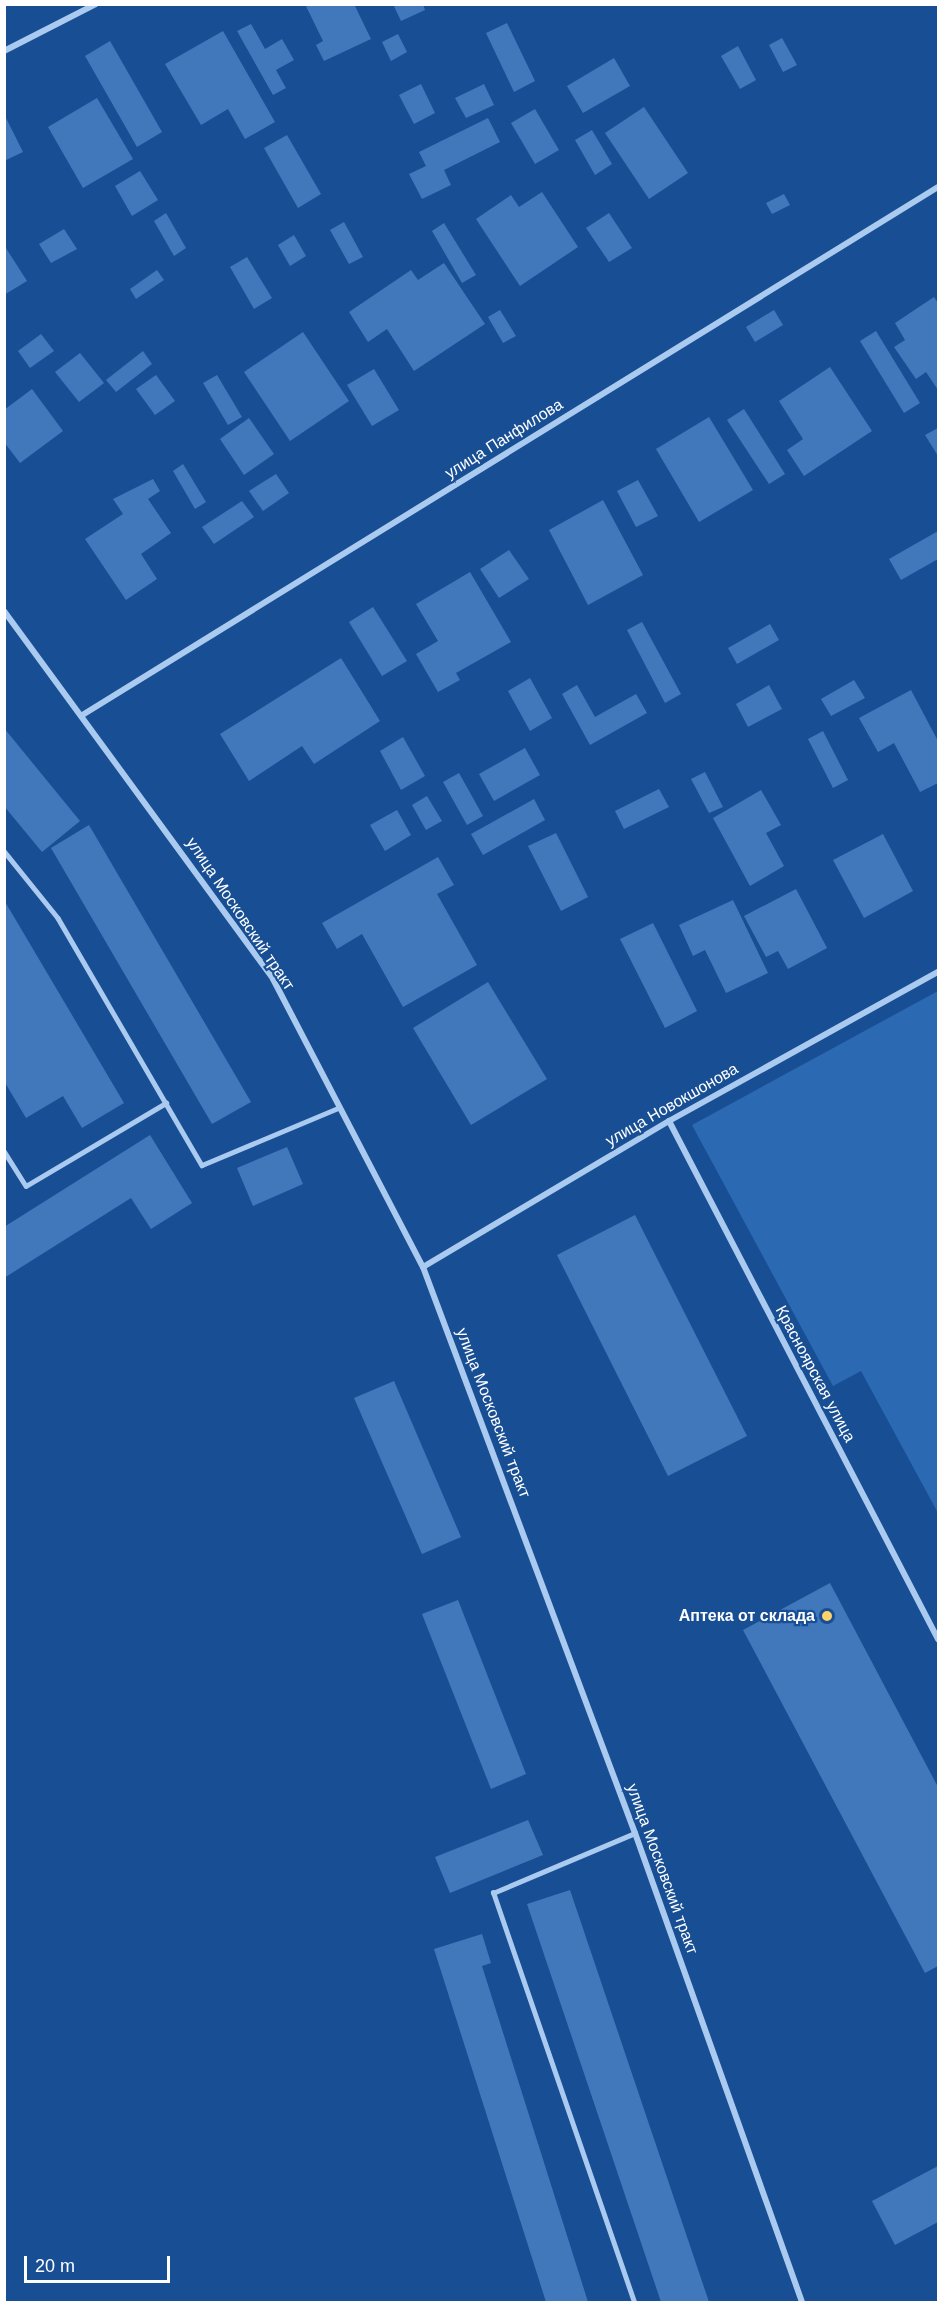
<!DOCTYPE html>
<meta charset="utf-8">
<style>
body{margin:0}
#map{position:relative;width:943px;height:2307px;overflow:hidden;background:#184f94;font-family:Arial,sans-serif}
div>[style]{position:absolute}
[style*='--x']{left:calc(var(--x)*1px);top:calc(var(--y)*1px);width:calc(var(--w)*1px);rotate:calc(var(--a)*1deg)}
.green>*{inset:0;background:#2c69b3}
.building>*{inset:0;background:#4178bc}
.lane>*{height:4.5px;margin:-2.25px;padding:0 2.25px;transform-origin:2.25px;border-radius:2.25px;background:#aacaf0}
.street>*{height:6px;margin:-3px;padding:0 3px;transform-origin:3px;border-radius:3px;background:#aacaf0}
.dots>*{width:16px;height:16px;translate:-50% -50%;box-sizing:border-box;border:3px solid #184f94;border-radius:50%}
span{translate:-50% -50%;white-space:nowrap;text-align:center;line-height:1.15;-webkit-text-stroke:4.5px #184f94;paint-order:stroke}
.street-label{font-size:16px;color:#fff}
.poi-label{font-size:16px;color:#fff;font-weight:700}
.right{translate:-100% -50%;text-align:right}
.frame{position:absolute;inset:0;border:6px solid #fff;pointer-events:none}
.scale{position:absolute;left:24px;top:2256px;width:146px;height:27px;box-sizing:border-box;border:3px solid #fff;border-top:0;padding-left:8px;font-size:18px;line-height:21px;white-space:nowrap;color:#fff;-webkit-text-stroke:4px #184f94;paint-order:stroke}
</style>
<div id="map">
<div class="green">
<div style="clip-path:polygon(938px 991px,938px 1513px,861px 1371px,833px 1386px,692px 1125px)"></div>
</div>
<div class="building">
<div style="clip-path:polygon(305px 4px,354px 4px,371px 39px,324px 61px,316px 45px,323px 41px)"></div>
<div style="clip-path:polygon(393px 4px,423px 4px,425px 10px,401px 21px)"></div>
<div style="clip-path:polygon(507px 23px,535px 81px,514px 92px,486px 33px)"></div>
<div style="clip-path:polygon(251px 24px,265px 49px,282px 39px,294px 60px,276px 70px,286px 88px,273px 95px,237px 31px)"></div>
<div style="clip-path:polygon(223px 31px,275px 122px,245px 139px,228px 109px,201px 125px,165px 64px)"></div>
<div style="clip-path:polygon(398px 34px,407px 52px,391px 61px,382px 42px)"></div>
<div style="clip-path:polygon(782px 38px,797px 65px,783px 72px,769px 45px)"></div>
<div style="clip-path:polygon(110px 41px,162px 132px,137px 147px,85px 56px)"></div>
<div style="clip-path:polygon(738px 46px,756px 80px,740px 89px,721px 56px)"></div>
<div style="clip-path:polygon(614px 58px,630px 86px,583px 113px,567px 86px)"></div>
<div style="clip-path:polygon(421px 84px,435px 113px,414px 124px,399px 95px)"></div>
<div style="clip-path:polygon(484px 84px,494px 105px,466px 118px,455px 98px)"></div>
<div style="clip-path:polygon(97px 98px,133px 159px,83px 188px,48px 127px)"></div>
<div style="clip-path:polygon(644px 107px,688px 173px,649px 199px,605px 133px)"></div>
<div style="clip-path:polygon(535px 109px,559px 150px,535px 164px,511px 123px)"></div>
<div style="clip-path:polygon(4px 114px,23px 152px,4px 161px)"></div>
<div style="clip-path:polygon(488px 118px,500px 142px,444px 170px,451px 185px,422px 199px,409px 174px,426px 166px,419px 152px)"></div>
<div style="clip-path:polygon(592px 130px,612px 164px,595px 175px,575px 140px)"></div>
<div style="clip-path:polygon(287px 135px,321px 194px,298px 208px,264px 148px)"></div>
<div style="clip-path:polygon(140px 171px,158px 200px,132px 216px,115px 186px)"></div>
<div style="clip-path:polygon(542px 192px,578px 247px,520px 286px,476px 219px,511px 195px,519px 207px)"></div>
<div style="clip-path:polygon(784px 194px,790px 205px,772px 214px,766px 203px)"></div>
<div style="clip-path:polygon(166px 213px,186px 248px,174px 256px,154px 221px)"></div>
<div style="clip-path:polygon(609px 213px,632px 248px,609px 262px,586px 228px)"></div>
<div style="clip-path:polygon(344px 222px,363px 257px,349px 264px,330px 230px)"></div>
<div style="clip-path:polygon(444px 223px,476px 275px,462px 283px,432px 231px)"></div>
<div style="clip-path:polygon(64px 229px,77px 249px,51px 263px,39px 244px)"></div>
<div style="clip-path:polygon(294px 235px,306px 256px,290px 266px,278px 245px)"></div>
<div style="clip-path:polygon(4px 245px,27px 281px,4px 295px)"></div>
<div style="clip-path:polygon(247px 257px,272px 298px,254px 309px,230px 267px)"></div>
<div style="clip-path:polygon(444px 263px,485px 324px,414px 371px,387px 329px,368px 342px,349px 312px,411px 270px,418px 280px)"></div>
<div style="clip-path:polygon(157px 270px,164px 280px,136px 299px,130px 289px)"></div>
<div style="clip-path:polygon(934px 297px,938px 303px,938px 390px,926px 372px,916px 379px,894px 347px,905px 340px,895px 323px)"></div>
<div style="clip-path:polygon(500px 310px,516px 336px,503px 343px,488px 317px)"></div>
<div style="clip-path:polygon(774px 310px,783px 325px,755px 342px,746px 327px)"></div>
<div style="clip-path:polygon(876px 331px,920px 403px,904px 413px,860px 341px)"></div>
<div style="clip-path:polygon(303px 332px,349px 401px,290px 441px,244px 372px)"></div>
<div style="clip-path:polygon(41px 334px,54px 351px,30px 368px,18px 351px)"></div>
<div style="clip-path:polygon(143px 351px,152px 364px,116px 392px,106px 380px)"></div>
<div style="clip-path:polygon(80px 353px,104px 383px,79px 402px,55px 372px)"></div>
<div style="clip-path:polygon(830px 367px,872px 431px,804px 476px,787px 450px,803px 439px,779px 401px)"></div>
<div style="clip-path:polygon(374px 369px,399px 410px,372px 426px,347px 385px)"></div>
<div style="clip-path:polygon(156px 375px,175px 401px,155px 415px,136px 389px)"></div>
<div style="clip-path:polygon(217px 375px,242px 417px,228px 425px,203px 383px)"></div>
<div style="clip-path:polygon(32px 389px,63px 431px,20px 463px,4px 442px,4px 410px)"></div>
<div style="clip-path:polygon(744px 409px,785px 474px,769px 484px,727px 420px)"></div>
<div style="clip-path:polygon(709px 417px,753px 490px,699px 522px,656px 449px)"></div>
<div style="clip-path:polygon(249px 418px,274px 454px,244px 475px,220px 439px)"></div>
<div style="clip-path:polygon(938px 428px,938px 456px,925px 435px)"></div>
<div style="clip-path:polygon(183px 464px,206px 502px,195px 509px,173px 471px)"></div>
<div style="clip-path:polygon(276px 474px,289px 493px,263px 511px,249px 491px)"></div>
<div style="clip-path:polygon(153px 479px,160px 491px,148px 499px,171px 533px,141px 554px,157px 579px,126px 600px,85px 539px,123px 514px,113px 499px)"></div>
<div style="clip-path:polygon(638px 480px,658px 516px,636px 527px,617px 491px)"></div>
<div style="clip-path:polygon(603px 500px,643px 575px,588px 605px,549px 530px)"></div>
<div style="clip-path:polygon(242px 501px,254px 517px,214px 544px,202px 527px)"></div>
<div style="clip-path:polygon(938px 531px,938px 559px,901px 580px,889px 559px)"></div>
<div style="clip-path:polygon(509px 550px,529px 579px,499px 598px,480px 569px)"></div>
<div style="clip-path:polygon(470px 572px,511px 642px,456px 673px,460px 680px,438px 692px,416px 654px,438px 641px,416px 604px)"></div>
<div style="clip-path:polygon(373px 607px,407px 661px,382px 676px,349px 622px)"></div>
<div style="clip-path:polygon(642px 622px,681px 694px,665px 703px,627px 630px)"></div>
<div style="clip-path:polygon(770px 624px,779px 640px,737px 664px,728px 648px)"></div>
<div style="clip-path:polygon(341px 658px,380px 721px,314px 764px,302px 746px,249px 781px,220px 734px)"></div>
<div style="clip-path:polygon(530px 678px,552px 718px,530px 731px,508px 691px)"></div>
<div style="clip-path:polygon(854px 680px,865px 698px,831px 716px,821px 699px)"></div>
<div style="clip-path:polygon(577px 685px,595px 717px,636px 694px,647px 713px,590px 745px,562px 694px)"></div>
<div style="clip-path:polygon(769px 685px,782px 709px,748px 727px,736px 704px)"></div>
<div style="clip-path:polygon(911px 690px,938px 741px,938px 783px,920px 792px,894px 743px,878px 752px,859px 718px)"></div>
<div style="clip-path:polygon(4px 728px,80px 821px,42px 852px,4px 806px)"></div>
<div style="clip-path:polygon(823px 731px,848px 780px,833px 788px,808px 739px)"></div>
<div style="clip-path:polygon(403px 737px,425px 776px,401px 790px,380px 751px)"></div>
<div style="clip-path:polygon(525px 748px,540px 775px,494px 801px,479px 774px)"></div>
<div style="clip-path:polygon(705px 772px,723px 807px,709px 813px,691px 779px)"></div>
<div style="clip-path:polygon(459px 773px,483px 816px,467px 825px,443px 782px)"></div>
<div style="clip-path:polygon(659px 789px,669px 807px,624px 829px,615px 811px)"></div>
<div style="clip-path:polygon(761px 790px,781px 825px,766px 833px,784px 866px,750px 886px,713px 818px)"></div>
<div style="clip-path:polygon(427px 796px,442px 821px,426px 830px,412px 805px)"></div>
<div style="clip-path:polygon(534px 799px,545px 820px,483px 855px,471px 834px)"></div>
<div style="clip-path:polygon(397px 810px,411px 835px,385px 851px,370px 825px)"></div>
<div style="clip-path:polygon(89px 825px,251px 1102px,212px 1124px,51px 848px)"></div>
<div style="clip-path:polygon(556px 833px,588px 897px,561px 911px,528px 846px)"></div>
<div style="clip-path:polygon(883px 834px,913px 891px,864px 918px,833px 860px)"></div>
<div style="clip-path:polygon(438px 857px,454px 885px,437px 894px,477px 965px,403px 1007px,362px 934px,337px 949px,322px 923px)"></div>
<div style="clip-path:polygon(796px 889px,827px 948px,788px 969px,778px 951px,766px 957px,744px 916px)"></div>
<div style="clip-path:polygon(4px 900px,124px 1103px,82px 1128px,63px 1096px,26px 1118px,4px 1081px)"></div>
<div style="clip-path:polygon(733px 900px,768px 973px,726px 993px,705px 950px,693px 956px,679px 925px)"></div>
<div style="clip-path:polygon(653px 923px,697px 1011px,665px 1028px,620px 939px)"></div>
<div style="clip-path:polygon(488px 982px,547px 1079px,471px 1125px,413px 1028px)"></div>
<div style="clip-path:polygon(150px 1135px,192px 1203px,151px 1229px,131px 1198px,4px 1278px,4px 1227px)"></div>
<div style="clip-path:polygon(287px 1147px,303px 1184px,253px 1206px,237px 1168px)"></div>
<div style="clip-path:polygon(635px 1215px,747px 1436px,668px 1476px,557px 1255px)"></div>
<div style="clip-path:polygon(394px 1381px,461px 1537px,422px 1554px,354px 1398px)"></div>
<div style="clip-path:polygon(830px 1583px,938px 1787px,938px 1966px,925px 1973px,743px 1630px)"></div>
<div style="clip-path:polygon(458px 1600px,526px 1774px,491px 1789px,422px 1614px)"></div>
<div style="clip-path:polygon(528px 1820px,543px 1855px,450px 1893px,435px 1857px)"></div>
<div style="clip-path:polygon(570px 1890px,709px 2302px,661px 2302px,527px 1904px)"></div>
<div style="clip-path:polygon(482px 1934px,491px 1963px,482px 1966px,588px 2302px,546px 2302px,434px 1949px)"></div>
<div style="clip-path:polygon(938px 2166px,938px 2222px,895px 2245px,872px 2201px)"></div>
</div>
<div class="lane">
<div style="--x:4;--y:851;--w:86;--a:51.1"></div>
<div style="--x:58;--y:918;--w:286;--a:59.8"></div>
<div style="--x:202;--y:1165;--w:147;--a:-22.7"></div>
<div style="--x:4;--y:1151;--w:41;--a:57.8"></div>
<div style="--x:26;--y:1186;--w:163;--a:-30.7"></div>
<div style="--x:634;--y:2302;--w:433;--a:-109"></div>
<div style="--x:493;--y:1893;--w:154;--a:-22.9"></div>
</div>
<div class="street">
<div style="--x:4;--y:51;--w:103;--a:-27.1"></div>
<div style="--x:4;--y:611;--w:456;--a:53.8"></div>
<div style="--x:273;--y:979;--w:325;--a:62.5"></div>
<div style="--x:423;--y:1267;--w:604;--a:69.47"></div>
<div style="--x:635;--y:1833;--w:498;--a:70.4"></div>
<div style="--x:84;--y:714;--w:1004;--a:-31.68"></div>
<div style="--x:669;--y:1121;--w:584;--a:62.56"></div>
<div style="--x:423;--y:1267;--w:286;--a:-30.7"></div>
<div style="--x:669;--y:1121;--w:308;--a:-29"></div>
</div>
<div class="dots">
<div style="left:827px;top:1616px;background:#ffd369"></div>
</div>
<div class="street-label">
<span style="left:504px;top:439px;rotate:-32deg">улица Панфилова</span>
<span style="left:240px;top:914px;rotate:56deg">улица Московский тракт</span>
<span style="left:672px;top:1105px;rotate:-30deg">улица Новокшонова</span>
<span style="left:815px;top:1374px;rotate:62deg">Красноярская улица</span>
<span style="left:493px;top:1413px;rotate:69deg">улица Московский тракт</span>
<span style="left:662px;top:1869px;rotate:70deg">улица Московский тракт</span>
</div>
<div class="poi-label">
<span class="right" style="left:815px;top:1616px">Аптека от склада</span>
</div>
<div class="frame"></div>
<div class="scale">20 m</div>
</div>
